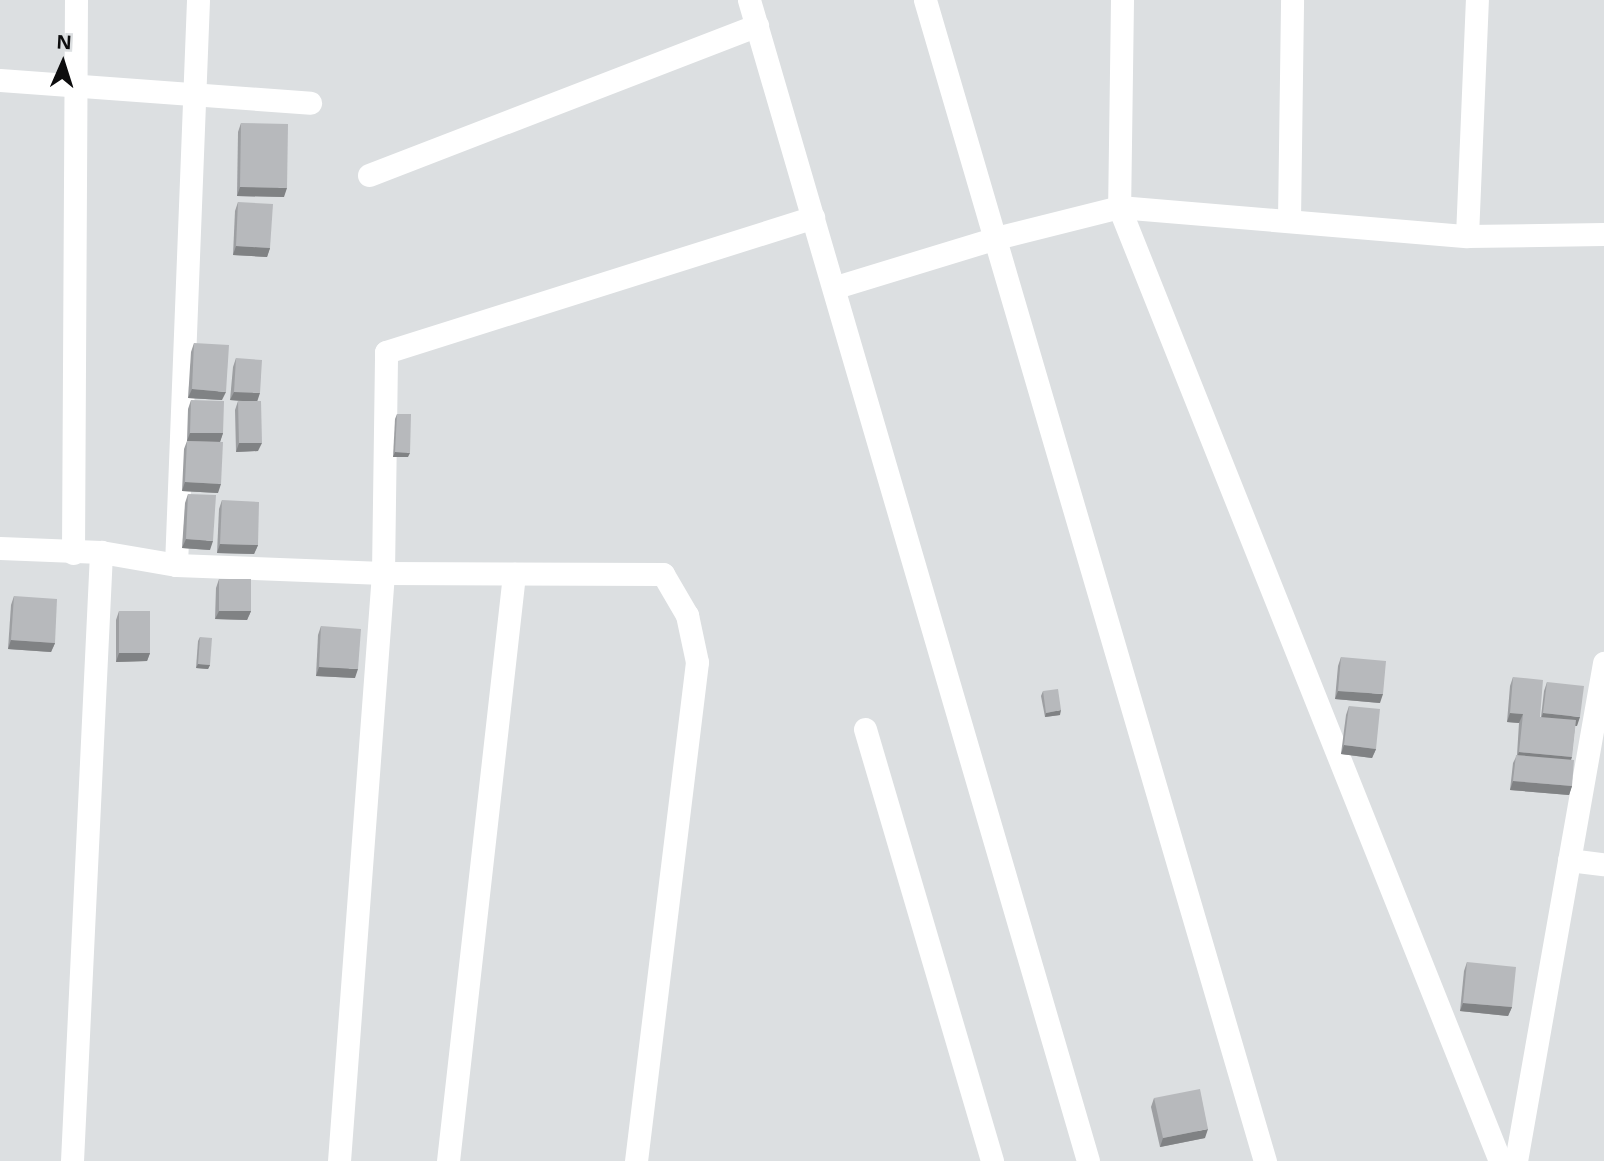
<!DOCTYPE html>
<style>
body{margin:0}
#map{position:relative;width:1604px;height:1161px;overflow:hidden;background:#dcdfe1;font-family:"Open Sans",sans-serif}
div>[style]{position:absolute}
[style*='--x']{left:calc(var(--x)*1px);top:calc(var(--y)*1px);width:calc(var(--w)*1px);rotate:calc(var(--a)*1deg)}
.street>*{height:23px;margin:-11.5px;padding:0 11.5px;transform-origin:11.5px;border-radius:11.5px;background:#fff}
.wall>*{inset:0;background:#9d9fa2}
.shaded-wall>*{inset:0;background:#808284}
.building>*{inset:0;background:#b7b9bc}
span{translate:-50% -50%;white-space:nowrap;text-align:center;line-height:1.15;-webkit-text-stroke:6px #dcdfe1;paint-order:stroke}
.north{position:absolute;left:28px;top:28px;width:70px;height:70px;-webkit-text-stroke:5px #dcdfe1;paint-order:stroke;rotate:3deg;font-size:19px;font-weight:700;line-height:28px;text-align:center;color:#0d0d0e}
.north::after{content:'';display:block;margin:auto;width:24px;height:32px;background:#0d0d0e;clip-path:polygon(50% 0,100% 100%,50% 72%,0 100%)}
</style>
<div id="map">
<div class="street">
<div style="--x:749;--y:0;--w:1209;--a:73.72"></div>
<div style="--x:925;--y:0;--w:1210;--a:73.68"></div>
<div style="--x:1122;--y:0;--w:207;--a:90.8"></div>
<div style="--x:1119;--y:207;--w:1027;--a:68.23"></div>
<div style="--x:0;--y:80;--w:311;--a:4.2"></div>
<div style="--x:369;--y:175;--w:416;--a:-21.1"></div>
<div style="--x:1289;--y:220;--w:220;--a:-89.2"></div>
<div style="--x:1467;--y:236;--w:236;--a:-87.6"></div>
<div style="--x:836;--y:287;--w:167;--a:-17"></div>
<div style="--x:996;--y:238;--w:127;--a:-14.1"></div>
<div style="--x:1119;--y:207;--w:349;--a:4.8"></div>
<div style="--x:1467;--y:236;--w:137;--a:-0.8"></div>
<div style="--x:0;--y:548;--w:101;--a:2.3"></div>
<div style="--x:101;--y:552;--w:76;--a:9.8"></div>
<div style="--x:176;--y:565;--w:207;--a:2.2"></div>
<div style="--x:383;--y:573;--w:280;--a:0.2"></div>
<div style="--x:663;--y:574;--w:48;--a:59.7"></div>
<div style="--x:687;--y:615;--w:48;--a:78"></div>
<div style="--x:697;--y:662;--w:503;--a:96.97"></div>
<div style="--x:73;--y:553;--w:553;--a:-89.69"></div>
<div style="--x:176;--y:565;--w:565;--a:-87.77"></div>
<div style="--x:865;--y:729;--w:450;--a:73.6"></div>
<div style="--x:1569;--y:860;--w:35;--a:7"></div>
<div style="--x:72;--y:1161;--w:610;--a:-87.27"></div>
<div style="--x:339;--y:1161;--w:590;--a:-85.72"></div>
<div style="--x:383;--y:573;--w:221;--a:-89.2"></div>
<div style="--x:386;--y:352;--w:448;--a:-17.5"></div>
<div style="--x:448;--y:1161;--w:591;--a:-83.58"></div>
<div style="--x:1516;--y:1161;--w:506;--a:-79.98"></div>
</div>
<div class="wall">
<div style="clip-path:polygon(241px 123px,284px 197px,237px 196px,238px 132px)"></div>
<div style="clip-path:polygon(238px 202px,270px 248px,267px 257px,233px 255px,235px 211px)"></div>
<div style="clip-path:polygon(194px 343px,222px 400px,188px 398px,191px 352px)"></div>
<div style="clip-path:polygon(236px 358px,257px 401px,258px 451px,236px 452px,235px 410px,238px 401px,243px 401px,230px 400px,233px 367px)"></div>
<div style="clip-path:polygon(191px 400px,223px 433px,220px 442px,218px 493px,182px 491px,184px 449px,187px 441px,188px 409px)"></div>
<div style="clip-path:polygon(397px 414px,408px 457px,393px 457px,395px 419px)"></div>
<div style="clip-path:polygon(188px 494px,210px 550px,182px 548px,185px 503px)"></div>
<div style="clip-path:polygon(222px 500px,258px 545px,254px 554px,217px 553px,219px 509px)"></div>
<div style="clip-path:polygon(219px 579px,251px 611px,247px 620px,215px 619px,216px 588px)"></div>
<div style="clip-path:polygon(14px 596px,55px 643px,51px 652px,8px 649px,11px 605px)"></div>
<div style="clip-path:polygon(119px 611px,150px 653px,147px 661px,116px 662px,116px 620px)"></div>
<div style="clip-path:polygon(321px 626px,355px 678px,316px 676px,318px 635px)"></div>
<div style="clip-path:polygon(200px 637px,210px 665px,208px 669px,196px 668px,198px 641px)"></div>
<div style="clip-path:polygon(1341px 657px,1380px 703px,1335px 699px,1338px 666px)"></div>
<div style="clip-path:polygon(1513px 677px,1540px 717px,1541px 717px,1544px 691px,1547px 682px,1577px 726px,1575px 726px,1571px 760px,1572px 786px,1569px 795px,1510px 790px,1513px 763px,1517px 755px,1519px 723px,1507px 722px,1510px 686px)"></div>
<div style="clip-path:polygon(1043px 691px,1060px 715px,1045px 717px,1041px 696px)"></div>
<div style="clip-path:polygon(1349px 706px,1376px 749px,1372px 758px,1341px 754px,1346px 715px)"></div>
<div style="clip-path:polygon(1467px 962px,1512px 1007px,1508px 1016px,1460px 1011px,1464px 971px)"></div>
<div style="clip-path:polygon(1154px 1098px,1205px 1138px,1160px 1147px,1151px 1107px)"></div>
</div>
<div class="shaded-wall">
<div style="clip-path:polygon(240px 187px,287px 188px,284px 197px,237px 196px)"></div>
<div style="clip-path:polygon(236px 246px,270px 248px,267px 257px,233px 255px)"></div>
<div style="clip-path:polygon(192px 389px,226px 392px,222px 400px,188px 398px)"></div>
<div style="clip-path:polygon(234px 392px,260px 393px,257px 402px,230px 400px)"></div>
<div style="clip-path:polygon(190px 433px,223px 433px,220px 442px,187px 441px)"></div>
<div style="clip-path:polygon(239px 443px,262px 443px,258px 451px,236px 452px)"></div>
<div style="clip-path:polygon(395px 452px,410px 453px,408px 457px,393px 457px)"></div>
<div style="clip-path:polygon(185px 482px,221px 484px,218px 493px,182px 491px)"></div>
<div style="clip-path:polygon(186px 539px,213px 541px,210px 550px,182px 548px)"></div>
<div style="clip-path:polygon(220px 544px,258px 545px,254px 554px,217px 553px)"></div>
<div style="clip-path:polygon(219px 611px,251px 611px,247px 620px,215px 619px)"></div>
<div style="clip-path:polygon(11px 640px,55px 643px,51px 652px,8px 649px)"></div>
<div style="clip-path:polygon(119px 653px,150px 653px,147px 661px,116px 662px)"></div>
<div style="clip-path:polygon(198px 664px,210px 665px,208px 669px,196px 668px)"></div>
<div style="clip-path:polygon(319px 667px,358px 669px,355px 678px,316px 676px)"></div>
<div style="clip-path:polygon(1338px 691px,1383px 694px,1380px 703px,1335px 699px)"></div>
<div style="clip-path:polygon(1061px 710px,1060px 715px,1045px 717px,1046px 713px)"></div>
<div style="clip-path:polygon(1510px 713px,1523px 714px,1519px 723px,1507px 722px)"></div>
<div style="clip-path:polygon(1543px 713px,1580px 717px,1577px 726px,1540px 722px)"></div>
<div style="clip-path:polygon(1344px 745px,1376px 749px,1372px 758px,1341px 754px)"></div>
<div style="clip-path:polygon(1519px 752px,1572px 757px,1569px 766px,1516px 760px)"></div>
<div style="clip-path:polygon(1513px 781px,1572px 786px,1569px 795px,1510px 790px)"></div>
<div style="clip-path:polygon(1463px 1003px,1512px 1007px,1508px 1016px,1460px 1011px)"></div>
<div style="clip-path:polygon(1208px 1129px,1205px 1138px,1160px 1147px,1163px 1138px)"></div>
</div>
<div class="building">
<div style="clip-path:polygon(241px 123px,288px 124px,287px 188px,240px 187px)"></div>
<div style="clip-path:polygon(238px 202px,273px 204px,270px 248px,236px 246px)"></div>
<div style="clip-path:polygon(194px 343px,229px 345px,226px 392px,192px 389px)"></div>
<div style="clip-path:polygon(236px 358px,262px 360px,260px 393px,234px 392px)"></div>
<div style="clip-path:polygon(191px 400px,224px 401px,223px 433px,190px 433px)"></div>
<div style="clip-path:polygon(238px 401px,261px 401px,262px 443px,239px 443px)"></div>
<div style="clip-path:polygon(397px 414px,411px 414px,410px 453px,395px 452px)"></div>
<div style="clip-path:polygon(187px 441px,223px 442px,221px 484px,185px 482px)"></div>
<div style="clip-path:polygon(188px 494px,216px 495px,213px 541px,186px 539px)"></div>
<div style="clip-path:polygon(222px 500px,259px 502px,258px 545px,220px 544px)"></div>
<div style="clip-path:polygon(219px 579px,251px 579px,251px 611px,219px 611px)"></div>
<div style="clip-path:polygon(14px 596px,57px 599px,55px 643px,11px 640px)"></div>
<div style="clip-path:polygon(119px 611px,150px 611px,150px 653px,119px 653px)"></div>
<div style="clip-path:polygon(321px 626px,361px 629px,358px 669px,319px 667px)"></div>
<div style="clip-path:polygon(200px 637px,212px 638px,210px 665px,198px 664px)"></div>
<div style="clip-path:polygon(1341px 657px,1386px 661px,1383px 694px,1338px 691px)"></div>
<div style="clip-path:polygon(1513px 677px,1543px 680px,1540px 717px,1576px 720px,1572px 757px,1519px 752px,1523px 714px,1510px 713px)"></div>
<div style="clip-path:polygon(1547px 682px,1584px 686px,1580px 717px,1543px 713px)"></div>
<div style="clip-path:polygon(1058px 689px,1061px 710px,1046px 713px,1043px 691px)"></div>
<div style="clip-path:polygon(1349px 706px,1380px 709px,1376px 749px,1344px 745px)"></div>
<div style="clip-path:polygon(1516px 755px,1574px 760px,1572px 786px,1513px 781px)"></div>
<div style="clip-path:polygon(1467px 962px,1516px 967px,1512px 1007px,1463px 1003px)"></div>
<div style="clip-path:polygon(1200px 1089px,1208px 1129px,1163px 1138px,1154px 1098px)"></div>
</div>
<div class="north">N</div>
</div>
